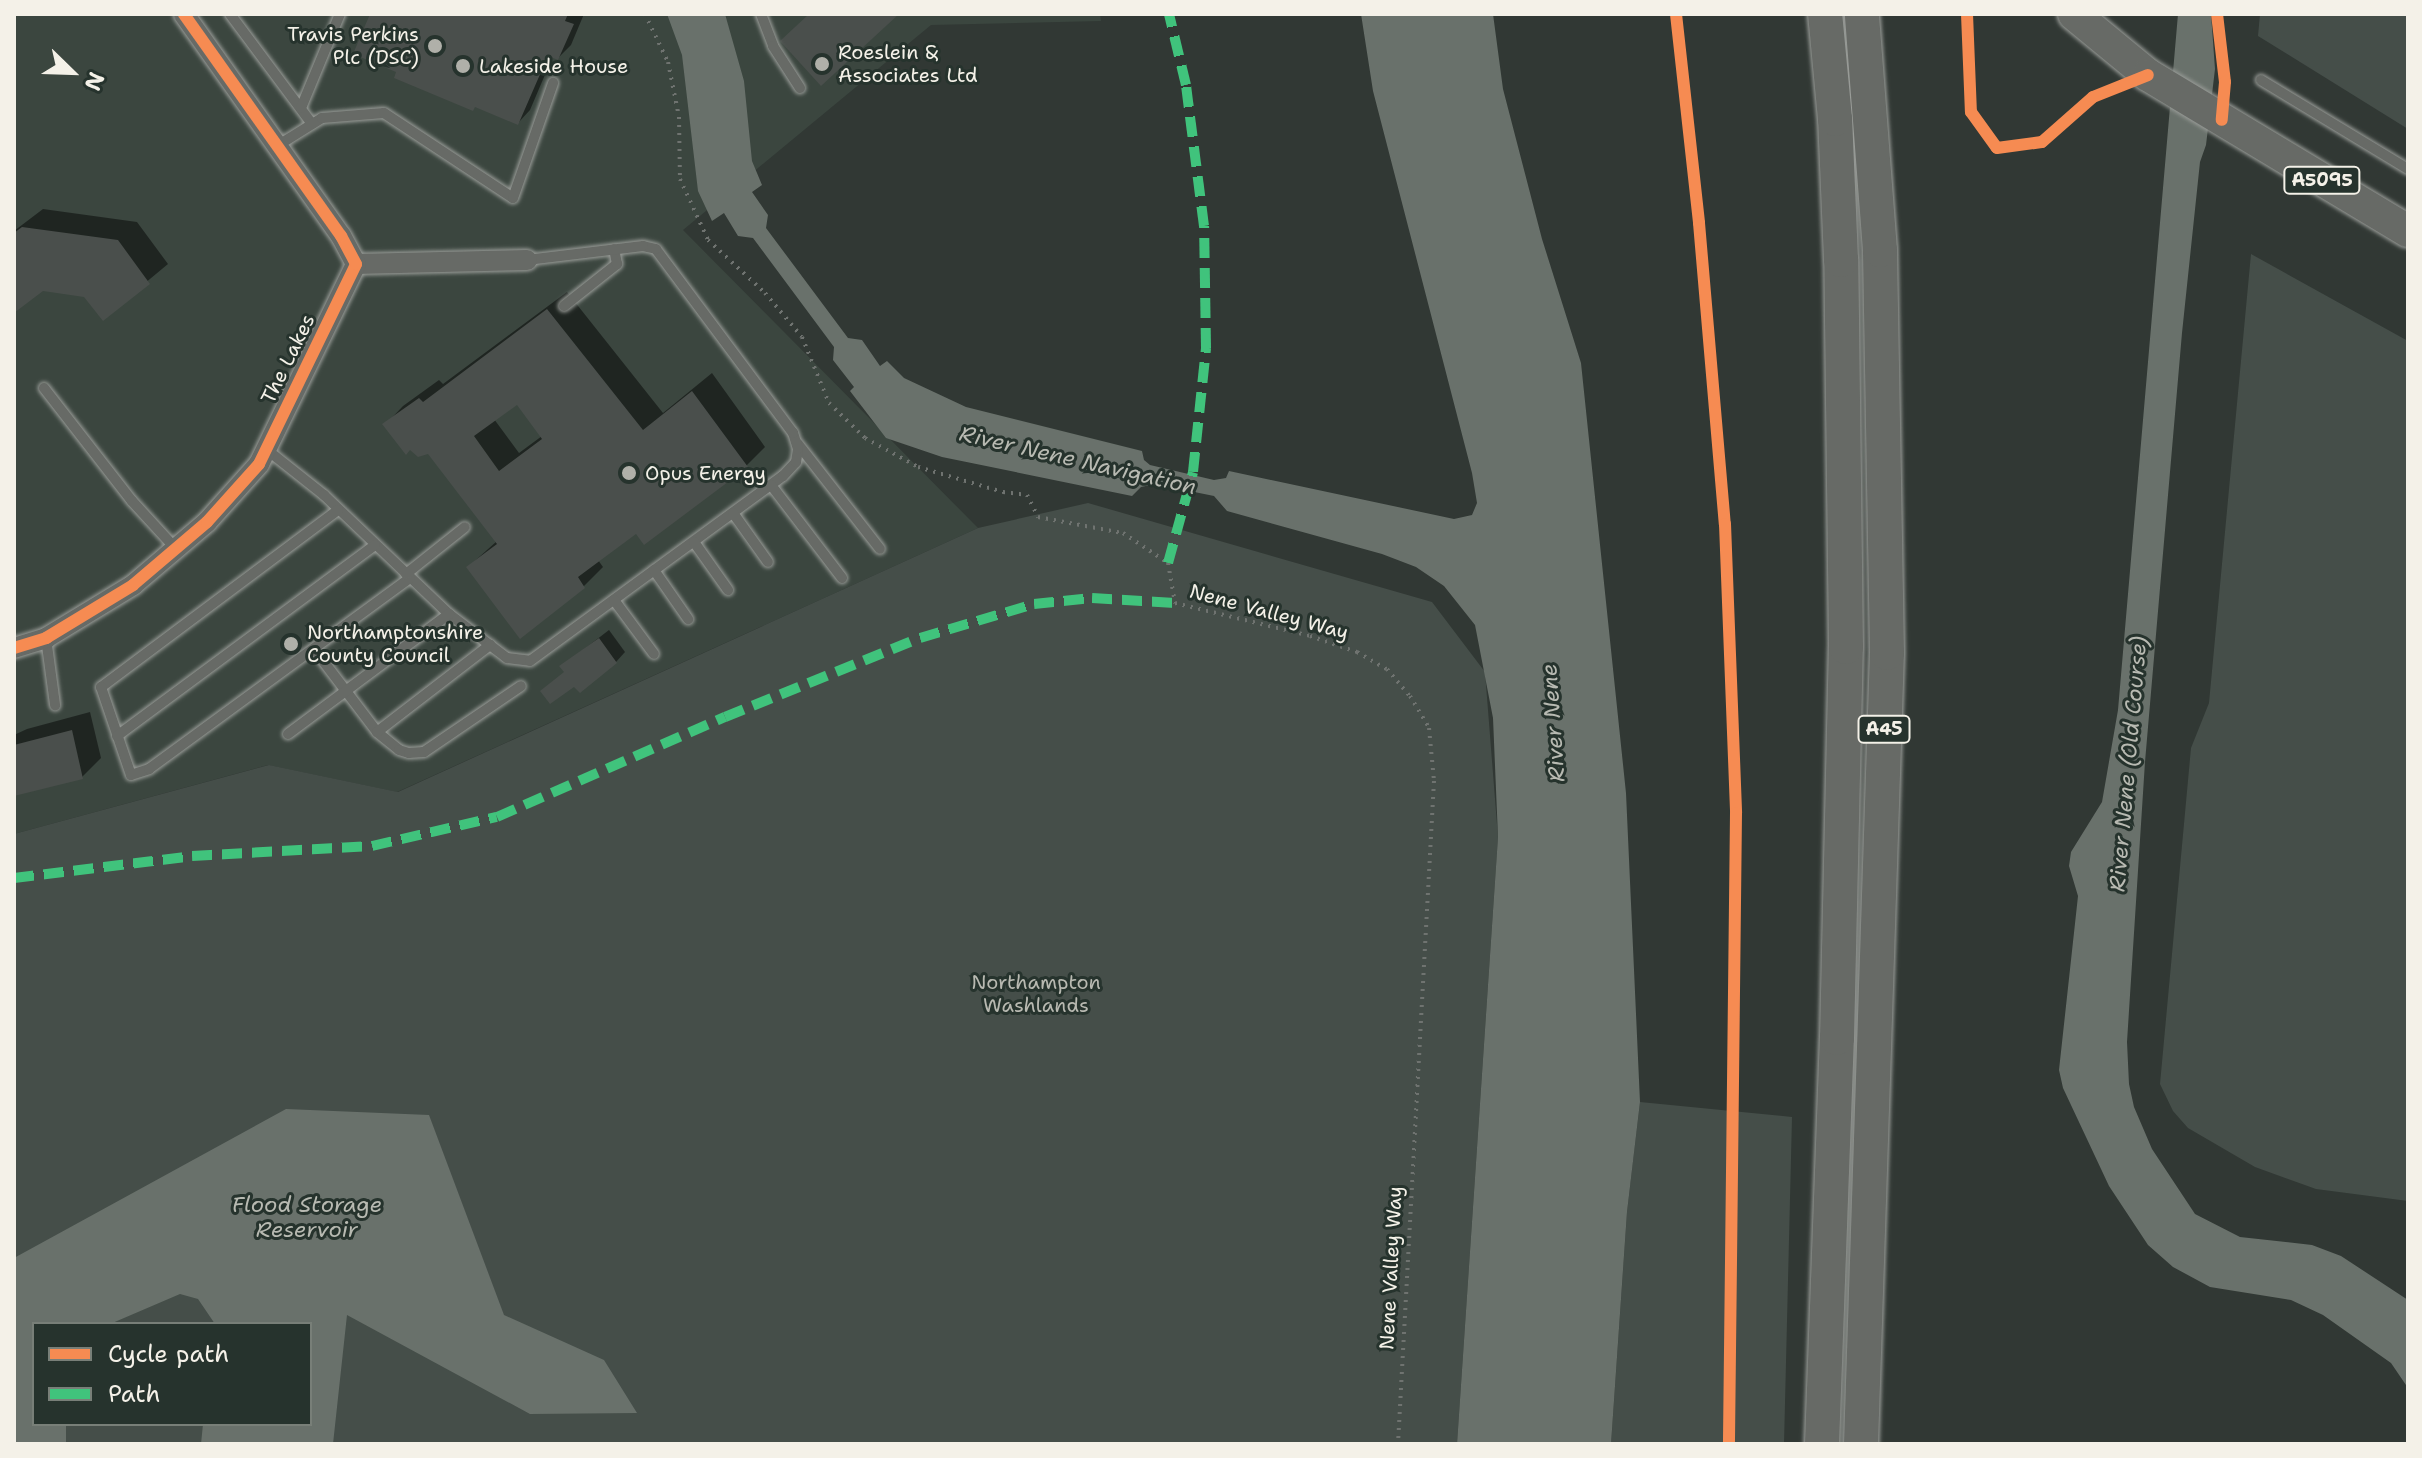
<!DOCTYPE html>
<style>
body{margin:0}
#map{position:relative;width:2422px;height:1458px;overflow:hidden;background:#313834;font-family:"Shantell Sans",sans-serif}
div>[style]{position:absolute}
[style*='--x']{left:calc(var(--x)*1px);top:calc(var(--y)*1px);width:calc(var(--w)*1px);rotate:calc(var(--a)*1deg)}
.built>*{inset:0;background:#3b463f}
.green>*{inset:0;background:#454e49}
.water>*{inset:0;background:#69716b}
.shadow>*{inset:0;background:#0007}
.building>*{inset:0;background:#4a4f4c}
.path>*{height:4px;margin-top:-2px;transform-origin:0;background:repeating-linear-gradient(90deg,#6f7370 0 2px,transparent 0 8px)}
.roads{filter:drop-shadow(0 0 2px #9a9d99) drop-shadow(0 0 2px #9a9d99)}
.service>*{height:10px;margin:-5px;padding:0 5px;transform-origin:5px;border-radius:5px;background:#676a66}
.minor>*{height:20px;margin:-10px;padding:0 10px;transform-origin:10px;border-radius:10px;background:#676a66}
.primary>*{height:32px;margin:-16px;padding:0 16px;transform-origin:16px;border-radius:16px;background:#676a66}
.trunk>*{height:34px;margin:-17px;padding:0 17px;transform-origin:17px;border-radius:17px;background:#676a66}
.quiet>*{height:10px;margin-top:-5px;transform-origin:0;background:repeating-linear-gradient(90deg,#40c37c 0 20px,transparent 0 30px)}
.cycleway>*{height:12px;margin:-6px;padding:0 6px;transform-origin:6px;border-radius:6px;background:#f68b52}
.dots>*{width:22px;height:22px;translate:-50% -50%;box-sizing:border-box;border:4px solid #26332d;border-radius:50%}
span{translate:-50% -50%;white-space:nowrap;text-align:center;line-height:1.15;-webkit-text-stroke:6px #26332d;paint-order:stroke}
.shield-label span{padding:2px 6px;background:#26332d;border:2px solid;border-radius:6px;-webkit-text-stroke-width:0}
.shield-label{font-size:18px;color:#f4f1e8;font-weight:700}
.poi-label{font-size:20px;color:#f4f1e8}
.right{translate:-100% -50%;text-align:right}
.left{translate:0 -50%;text-align:left}
.street-label{font-size:20px;color:#f4f1e8}
.park-label{font-size:20px;color:#b8b9b1}
.water-label{font-size:22px;color:#b8bab2;font-style:italic}
.frame{position:absolute;inset:0;border:16px solid #f4f1e8;pointer-events:none}
.legend{position:absolute;left:32px;top:1322px;width:280px;height:104px;box-sizing:border-box;background:#26332d;border:2px solid #787f78;margin:0;padding:10px 14px;list-style:none;font-size:24px;color:#f4f1e8}
.legend li{display:flex;align-items:center;gap:16px;height:40px}
.legend b{width:40px;border:2px solid #787f78}
.north{position:absolute;left:32px;top:32px;width:80px;height:80px;-webkit-text-stroke:6px #26332d;paint-order:stroke;rotate:113deg;font-size:22px;font-weight:700;line-height:32px;text-align:center;color:#f4f1e8}
.north::after{content:'';display:block;margin:auto;width:28px;height:36px;background:#f4f1e8;clip-path:polygon(50% 0,100% 100%,50% 72%,0 100%)}
</style>
<div id="map">
<div class="built">
<div style="clip-path:polygon(14px 14px,1100px 14px,1101px 21px,931px 25px,683px 230px,978px 528px,397px 792px,268px 765px,14px 834px)"></div>
</div>
<div class="green">
<div style="clip-path:polygon(2260px 14px,2408px 14px,2408px 129px,2258px 36px)"></div>
<div style="clip-path:polygon(2251px 254px,2408px 341px,2408px 1201px,2316px 1189px,2255px 1167px,2188px 1128px,2173px 1111px,2160px 1084px,2191px 748px,2209px 703px)"></div>
<div style="clip-path:polygon(evenodd,1088px 503px,1432px 602px,1485px 672px,1498px 837px,1457px 1444px,14px 1444px,14px 834px,269px 765px,398px 792px,978px 528px,1088px 503px,34px 1324px,310px 1324px,310px 1424px,34px 1424px,34px 1324px)"></div>
<div style="clip-path:polygon(1640px 1102px,1792px 1117px,1784px 1444px,1611px 1444px,1627px 1212px)"></div>
</div>
<div class="water">
<div style="clip-path:polygon(667px 14px,725px 14px,744px 81px,752px 161px,762px 185px,752px 192px,768px 215px,766px 228px,848px 338px,862px 340px,880px 366px,887px 361px,904px 378px,966px 407px,1142px 451px,1144px 460px,1150px 465px,1214px 480px,1226px 478px,1229px 471px,1454px 519px,1472px 515px,1477px 503px,1472px 473px,1373px 91px,1361px 14px,1493px 14px,1503px 89px,1542px 239px,1581px 363px,1626px 793px,1640px 1102px,1627px 1212px,1611px 1444px,1457px 1444px,1498px 837px,1493px 718px,1475px 625px,1444px 586px,1416px 567px,1382px 554px,1227px 511px,1214px 496px,1155px 484px,1141px 487px,1132px 496px,942px 457px,886px 438px,850px 391px,854px 387px,833px 360px,834px 347px,753px 238px,738px 236px,724px 213px,712px 221px,698px 191px,682px 55px)"></div>
<div style="clip-path:polygon(2178px 14px,2211px 14px,2215px 69px,2206px 145px,2200px 162px,2182px 333px,2145px 762px,2127px 1042px,2129px 1084px,2134px 1107px,2152px 1149px,2195px 1214px,2240px 1237px,2312px 1245px,2341px 1256px,2408px 1300px,2408px 1388px,2391px 1363px,2323px 1315px,2291px 1300px,2210px 1287px,2173px 1267px,2148px 1245px,2109px 1186px,2063px 1088px,2059px 1070px,2078px 896px,2069px 866px,2071px 852px,2102px 802px,2118px 710px)"></div>
<div style="clip-path:polygon(286px 1109px,429px 1115px,504px 1315px,604px 1360px,637px 1413px,530px 1414px,347px 1315px,333px 1444px,201px 1444px,203px 1424px,310px 1424px,310px 1324px,215px 1324px,198px 1299px,180px 1294px,110px 1324px,34px 1324px,34px 1424px,66px 1424px,66px 1444px,14px 1444px,14px 1258px)"></div>
</div>
<div class="shadow">
<div style="clip-path:polygon(372px 14px,584px 14px,571px 45px,558px 58px,553px 56px,530px 110px,518px 123px,399px 71px)"></div>
<div style="clip-path:polygon(43px 209px,137px 222px,168px 264px,103px 318px,85px 295px,42px 289px,14px 310px,14px 231px)"></div>
<div style="clip-path:polygon(evenodd,567px 292px,663px 413px,712px 373px,765px 447px,746px 466px,636px 531px,598px 560px,603px 567px,584px 586px,468px 567px,497px 541px,428px 452px,385px 425px,403px 406px,439px 380px,443px 384px,567px 292px,518px 402px,542px 436px,519px 453px,494px 419px,518px 402px)"></div>
<div style="clip-path:polygon(609px 630px,625px 652px,616px 662px,566px 671px,562px 666px)"></div>
<div style="clip-path:polygon(90px 712px,101px 758px,82px 777px,14px 794px,14px 735px,27px 729px)"></div>
</div>
<div class="building">
<div style="clip-path:polygon(370px 14px,568px 14px,565px 21px,574px 24px,558px 60px,548px 56px,518px 125px,475px 107px,473px 111px,394px 78px,396px 72px,353px 54px)"></div>
<div style="clip-path:polygon(809px 14px,899px 14px,821px 86px,780px 41px)"></div>
<div style="clip-path:polygon(22px 227px,118px 240px,150px 284px,103px 321px,84px 297px,43px 291px,14px 313px,14px 233px)"></div>
<div style="clip-path:polygon(evenodd,547px 309px,643px 430px,692px 391px,748px 467px,644px 545px,636px 534px,578px 577px,585px 588px,520px 639px,466px 567px,497px 544px,428px 454px,418px 457px,410px 450px,406px 455px,382px 424px,419px 398px,423px 402px,547px 309px,517px 405px,542px 439px,499px 471px,474px 436px,517px 405px)"></div>
<div style="clip-path:polygon(599px 638px,617px 663px,580px 693px,574px 687px,550px 704px,540px 691px,564px 672px,559px 666px)"></div>
<div style="clip-path:polygon(72px 730px,83px 779px,14px 796px,14px 745px)"></div>
</div>
<div class="path">
<div style="--x:645;--y:14;--w:53;--a:64.4"></div>
<div style="--x:668;--y:62;--w:56;--a:78.7"></div>
<div style="--x:679;--y:117;--w:62;--a:89.1"></div>
<div style="--x:680;--y:179;--w:67;--a:65.3"></div>
<div style="--x:708;--y:240;--w:78;--a:42.9"></div>
<div style="--x:765;--y:293;--w:57;--a:49.9"></div>
<div style="--x:802;--y:337;--w:71;--a:67.8"></div>
<div style="--x:829;--y:403;--w:50;--a:44.2"></div>
<div style="--x:865;--y:438;--w:60;--a:28.7"></div>
<div style="--x:918;--y:467;--w:89;--a:16.4"></div>
<div style="--x:1003;--y:492;--w:24;--a:7"></div>
<div style="--x:1027;--y:495;--w:25;--a:63"></div>
<div style="--x:1038;--y:517;--w:86;--a:10.7"></div>
<div style="--x:1123;--y:533;--w:54;--a:33.7"></div>
<div style="--x:1168;--y:563;--w:41;--a:80.1"></div>
<div style="--x:1175;--y:603;--w:139;--a:13.7"></div>
<div style="--x:1310;--y:636;--w:50;--a:18.8"></div>
<div style="--x:1357;--y:652;--w:34;--a:30"></div>
<div style="--x:1387;--y:669;--w:35;--a:50"></div>
<div style="--x:1410;--y:696;--w:37;--a:59"></div>
<div style="--x:1429;--y:728;--w:53;--a:84.6"></div>
<div style="--x:1434;--y:781;--w:664;--a:93.11"></div>
</div>
<div class="roads">
<div class="service">
<div style="--x:230;--y:14;--w:137;--a:53.3"></div>
<div style="--x:761;--y:14;--w:34;--a:69"></div>
<div style="--x:773;--y:46;--w:50;--a:57.3"></div>
<div style="--x:2261;--y:80;--w:172;--a:31.2"></div>
<div style="--x:301;--y:108;--w:102;--a:-67.5"></div>
<div style="--x:277;--y:146;--w:53;--a:-31.9"></div>
<div style="--x:322;--y:118;--w:62;--a:-4.6"></div>
<div style="--x:384;--y:113;--w:154;--a:33.4"></div>
<div style="--x:513;--y:198;--w:122;--a:-70.8"></div>
<div style="--x:564;--y:306;--w:68;--a:-38.4"></div>
<div style="--x:617;--y:264;--w:15;--a:-101"></div>
<div style="--x:44;--y:388;--w:143;--a:52.1"></div>
<div style="--x:132;--y:501;--w:64;--a:47.5"></div>
<div style="--x:798;--y:444;--w:133;--a:52"></div>
<div style="--x:266;--y:449;--w:74;--a:38.4"></div>
<div style="--x:324;--y:495;--w:173;--a:43.6"></div>
<div style="--x:449;--y:614;--w:73;--a:37.2"></div>
<div style="--x:507;--y:658;--w:23;--a:7"></div>
<div style="--x:530;--y:661;--w:313;--a:-36.2"></div>
<div style="--x:783;--y:476;--w:19;--a:-47"></div>
<div style="--x:796;--y:462;--w:13;--a:-81"></div>
<div style="--x:798;--y:449;--w:17;--a:-107"></div>
<div style="--x:793;--y:433;--w:229;--a:-126.7"></div>
<div style="--x:656;--y:249;--w:13;--a:-167"></div>
<div style="--x:643;--y:246;--w:117;--a:173.1"></div>
<div style="--x:771;--y:485;--w:117;--a:52.6"></div>
<div style="--x:338;--y:510;--w:296;--a:143.2"></div>
<div style="--x:101;--y:687;--w:93;--a:71.2"></div>
<div style="--x:131;--y:775;--w:19;--a:-18"></div>
<div style="--x:149;--y:769;--w:323;--a:-36.2"></div>
<div style="--x:733;--y:513;--w:60;--a:54.5"></div>
<div style="--x:694;--y:542;--w:59;--a:54.7"></div>
<div style="--x:654;--y:570;--w:60;--a:55.2"></div>
<div style="--x:406;--y:574;--w:75;--a:-38.5"></div>
<div style="--x:614;--y:600;--w:67;--a:53.5"></div>
<div style="--x:46;--y:638;--w:68;--a:82.3"></div>
<div style="--x:314;--y:649;--w:104;--a:52.8"></div>
<div style="--x:377;--y:732;--w:28;--a:39"></div>
<div style="--x:399;--y:750;--w:10;--a:17"></div>
<div style="--x:409;--y:753;--w:15;--a:-4"></div>
<div style="--x:424;--y:752;--w:117;--a:-34.2"></div>
<div style="--x:377;--y:732;--w:143;--a:-37.6"></div>
<div style="--x:288;--y:734;--w:201;--a:-36.7"></div>
<div style="--x:117;--y:736;--w:321;--a:-36.5"></div>
</div>
<div class="minor">
<div style="--x:356;--y:264;--w:171;--a:-1.3"></div>
<div style="--x:14;--y:648;--w:34;--a:-17"></div>
<div style="--x:46;--y:638;--w:102;--a:-31.3"></div>
<div style="--x:133;--y:585;--w:97;--a:-40.4"></div>
<div style="--x:207;--y:522;--w:78;--a:-48.1"></div>
<div style="--x:259;--y:464;--w:222;--a:-64.1"></div>
<div style="--x:356;--y:264;--w:32;--a:-118"></div>
<div style="--x:341;--y:236;--w:272;--a:-125.3"></div>
</div>
<div class="primary">
<div style="--x:2074;--y:14;--w:96;--a:39.5"></div>
<div style="--x:2148;--y:75;--w:303;--a:31"></div>
</div>
<div class="trunk">
<div style="--x:1822;--y:1444;--w:406;--a:-87.9"></div>
<div style="--x:1837;--y:1038;--w:391;--a:-88.7"></div>
<div style="--x:1846;--y:647;--w:387;--a:-90.7"></div>
<div style="--x:1841;--y:260;--w:141;--a:-92.4"></div>
<div style="--x:1835;--y:119;--w:105;--a:-95.4"></div>
<div style="--x:1861;--y:1444;--w:791;--a:-88.12"></div>
<div style="--x:1887;--y:653;--w:403;--a:-91"></div>
<div style="--x:1880;--y:250;--w:237;--a:-94.4"></div>
</div>
</div>
<div class="quiet">
<div style="--x:1168;--y:563;--w:94;--a:-74.6"></div>
<div style="--x:1193;--y:472;--w:125;--a:-84"></div>
<div style="--x:1206;--y:348;--w:122;--a:-90.9"></div>
<div style="--x:1204;--y:226;--w:142;--a:-97.3"></div>
<div style="--x:1186;--y:85;--w:73;--a:-103.5"></div>
<div style="--x:14;--y:878;--w:179;--a:-7"></div>
<div style="--x:192;--y:856;--w:180;--a:-3.2"></div>
<div style="--x:372;--y:846;--w:128;--a:-13.1"></div>
<div style="--x:497;--y:817;--w:249;--a:-23.7"></div>
<div style="--x:725;--y:717;--w:210;--a:-22.1"></div>
<div style="--x:920;--y:638;--w:119;--a:-16.6"></div>
<div style="--x:1034;--y:604;--w:58;--a:-5.9"></div>
<div style="--x:1092;--y:598;--w:83;--a:3.4"></div>
</div>
<div class="cycleway">
<div style="--x:1676;--y:14;--w:210;--a:83.7"></div>
<div style="--x:1699;--y:223;--w:302;--a:85.1"></div>
<div style="--x:1725;--y:524;--w:289;--a:87.8"></div>
<div style="--x:1736;--y:813;--w:631;--a:90.64"></div>
<div style="--x:1967;--y:14;--w:98;--a:87.7"></div>
<div style="--x:1971;--y:112;--w:44;--a:54.2"></div>
<div style="--x:1997;--y:148;--w:45;--a:-7.6"></div>
<div style="--x:2042;--y:142;--w:68;--a:-41.4"></div>
<div style="--x:2093;--y:97;--w:59;--a:-21.8"></div>
<div style="--x:2217;--y:14;--w:68;--a:83.3"></div>
<div style="--x:2225;--y:82;--w:38;--a:95"></div>
<div style="--x:14;--y:648;--w:34;--a:-17"></div>
<div style="--x:46;--y:638;--w:102;--a:-31.3"></div>
<div style="--x:133;--y:585;--w:97;--a:-40.4"></div>
<div style="--x:207;--y:522;--w:78;--a:-48.1"></div>
<div style="--x:259;--y:464;--w:222;--a:-64.1"></div>
<div style="--x:356;--y:264;--w:32;--a:-118"></div>
<div style="--x:341;--y:236;--w:272;--a:-125.3"></div>
</div>
<div class="dots">
<div style="left:435px;top:46px;background:#b0b0a9"></div>
<div style="left:822px;top:64px;background:#b0b0a9"></div>
<div style="left:463px;top:66px;background:#b0b0a9"></div>
<div style="left:629px;top:473px;background:#b0b0a9"></div>
<div style="left:291px;top:644px;background:#b0b0a9"></div>
</div>
<div class="shield-label">
<span style="left:2322px;top:180px">A5095</span>
<span style="left:1884px;top:729px">A45</span>
</div>
<div class="poi-label">
<span class="right" style="left:419px;top:46px">Travis Perkins<br>Plc (DSC)</span>
<span class="left" style="left:838px;top:64px">Roeslein &amp;<br>Associates Ltd</span>
<span class="left" style="left:479px;top:66px">Lakeside House</span>
<span class="left" style="left:645px;top:473px">Opus Energy</span>
<span class="left" style="left:307px;top:644px">Northamptonshire<br>County Council</span>
</div>
<div class="street-label">
<span style="left:288px;top:359px;rotate:-64deg">The Lakes</span>
<span style="left:1269px;top:612px;rotate:15deg">Nene Valley Way</span>
<span style="left:1391px;top:1268px;rotate:-87deg">Nene Valley Way</span>
</div>
<div class="park-label">
<span style="left:1036px;top:994px">Northampton<br>Washlands</span>
</div>
<div class="water-label">
<span style="left:1078px;top:460px;rotate:13deg">River Nene Navigation</span>
<span style="left:1553px;top:723px;rotate:-94deg">River Nene</span>
<span style="left:2128px;top:764px;rotate:-85deg">River Nene (Old Course)</span>
<span style="left:307px;top:1217px">Flood Storage<br>Reservoir</span>
</div>
<div class="frame"></div>
<ul class="legend">
<li><b style="height:10px;background:#f68b52"></b>Cycle path</li>
<li><b style="height:10px;background:#40c37c"></b>Path</li>
</ul>
<div class="north">N</div>
</div>
